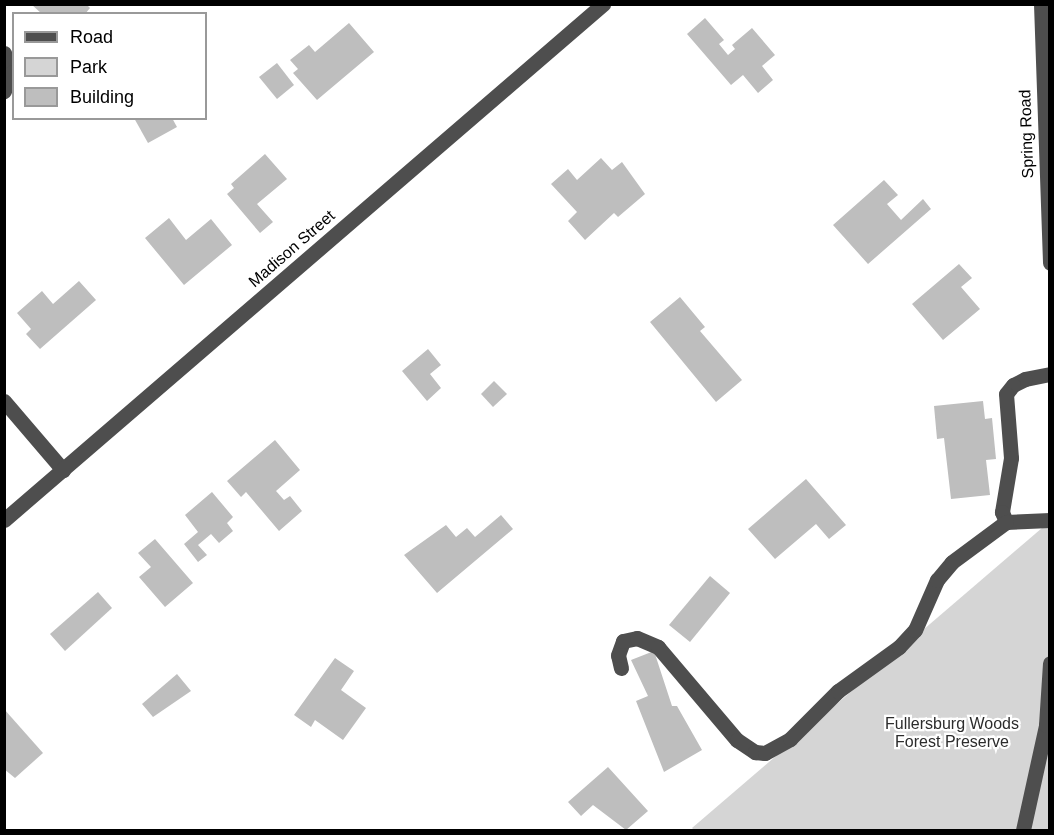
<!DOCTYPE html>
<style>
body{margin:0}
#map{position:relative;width:1054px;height:835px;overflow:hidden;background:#fff;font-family:Helvetica,sans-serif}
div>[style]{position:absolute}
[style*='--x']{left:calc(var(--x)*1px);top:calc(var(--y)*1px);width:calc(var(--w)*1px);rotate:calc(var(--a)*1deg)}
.green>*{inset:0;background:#d5d5d5}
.building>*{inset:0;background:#bebebe}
.minor>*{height:15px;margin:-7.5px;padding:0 7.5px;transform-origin:7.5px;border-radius:7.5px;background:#4e4e4e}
span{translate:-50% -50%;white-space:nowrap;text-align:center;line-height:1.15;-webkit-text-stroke:4.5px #fff;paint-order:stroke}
.street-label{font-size:16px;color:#000}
.park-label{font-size:16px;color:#2c2c2c}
.frame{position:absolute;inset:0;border:6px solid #000;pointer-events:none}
.legend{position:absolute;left:12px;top:12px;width:195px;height:108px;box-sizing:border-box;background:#fff;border:2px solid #999;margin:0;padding:8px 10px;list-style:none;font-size:18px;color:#000}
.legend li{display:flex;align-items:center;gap:12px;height:30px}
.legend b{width:30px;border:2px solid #999}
</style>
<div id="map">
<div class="green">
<div style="clip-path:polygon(1049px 522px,1049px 830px,694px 830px,692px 828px)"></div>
</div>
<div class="building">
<div style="clip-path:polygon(31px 4px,86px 4px,90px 8px,85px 14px,42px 14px)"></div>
<div style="clip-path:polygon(705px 18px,724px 40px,719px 44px,728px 55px,735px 49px,732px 45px,752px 28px,775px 55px,762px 66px,773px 80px,758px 93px,743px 75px,731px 85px,687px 34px)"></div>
<div style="clip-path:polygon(349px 23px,374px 52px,317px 100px,293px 73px,298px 69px,290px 60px,309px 45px,315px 52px)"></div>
<div style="clip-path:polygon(277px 63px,294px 85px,277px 99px,259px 77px)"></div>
<div style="clip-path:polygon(134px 118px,172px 118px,177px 127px,148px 143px)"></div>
<div style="clip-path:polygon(265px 154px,287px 179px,257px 204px,273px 222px,260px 233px,227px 194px,234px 188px,231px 184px)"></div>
<div style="clip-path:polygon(601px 158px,612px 170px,622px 162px,645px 194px,618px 217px,614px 213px,585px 240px,568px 221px,577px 212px,551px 184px,568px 169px,577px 180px)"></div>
<div style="clip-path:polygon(884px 180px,898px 195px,887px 204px,901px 220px,923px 199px,931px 209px,868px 264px,833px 225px)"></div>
<div style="clip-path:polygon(169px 218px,186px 240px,211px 219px,232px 245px,184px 285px,145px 238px)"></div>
<div style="clip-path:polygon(959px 264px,972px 278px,961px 287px,980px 309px,943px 340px,912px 304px)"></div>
<div style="clip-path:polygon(79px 281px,96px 300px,40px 349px,26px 334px,31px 329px,17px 313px,42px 291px,53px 304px)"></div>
<div style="clip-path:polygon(680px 297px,705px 327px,700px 331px,742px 380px,716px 402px,650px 322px)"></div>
<div style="clip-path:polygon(428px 349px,441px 365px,430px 374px,441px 388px,427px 401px,402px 371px)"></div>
<div style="clip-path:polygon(494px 381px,507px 394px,493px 407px,481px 394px)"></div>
<div style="clip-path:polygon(983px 401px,985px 419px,992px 418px,996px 459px,986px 460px,990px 495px,951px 499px,944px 438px,937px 439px,934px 406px)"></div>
<div style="clip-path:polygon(275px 440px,300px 470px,276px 491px,284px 500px,290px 496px,302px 511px,279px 531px,246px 492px,241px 497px,227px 481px)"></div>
<div style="clip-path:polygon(806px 479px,846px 525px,829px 539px,816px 524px,775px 559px,748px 529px)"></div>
<div style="clip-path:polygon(212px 492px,233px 517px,227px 523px,233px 531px,219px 543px,211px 534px,198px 545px,207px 555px,198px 562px,184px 544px,198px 532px,185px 515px)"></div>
<div style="clip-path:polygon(501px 515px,513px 529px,437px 593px,404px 555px,446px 525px,456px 537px,467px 528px,475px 537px)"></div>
<div style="clip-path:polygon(155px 539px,193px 583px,165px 607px,139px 577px,151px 567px,138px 553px)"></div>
<div style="clip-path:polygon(710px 576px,730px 593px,690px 642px,669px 625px)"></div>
<div style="clip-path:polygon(98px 592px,112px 608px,65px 651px,50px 634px)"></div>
<div style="clip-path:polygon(654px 651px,672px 706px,677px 706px,702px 750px,664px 772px,636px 701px,648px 696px,631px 660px)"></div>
<div style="clip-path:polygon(335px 658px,354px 671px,341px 690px,366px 708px,343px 740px,315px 720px,311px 727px,294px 715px)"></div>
<div style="clip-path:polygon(177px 674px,191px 691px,153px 717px,142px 704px)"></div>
<div style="clip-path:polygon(4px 709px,43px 753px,15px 778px,4px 769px)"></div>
<div style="clip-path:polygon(608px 767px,648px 811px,626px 830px,593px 805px,581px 816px,568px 802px)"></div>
</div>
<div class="minor">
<div style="--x:1041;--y:4;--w:259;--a:88"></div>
<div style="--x:4;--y:53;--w:21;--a:67"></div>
<div style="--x:12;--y:72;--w:21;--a:113"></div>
<div style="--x:1050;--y:374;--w:25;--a:169"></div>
<div style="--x:1025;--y:379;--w:13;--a:153"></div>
<div style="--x:1013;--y:385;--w:11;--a:128"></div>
<div style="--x:1006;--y:394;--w:64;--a:85.5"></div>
<div style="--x:1011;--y:458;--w:55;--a:99.5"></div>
<div style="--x:1002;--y:512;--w:11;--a:68"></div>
<div style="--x:1006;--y:522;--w:44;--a:-2.6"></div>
<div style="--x:4;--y:401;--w:91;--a:49.5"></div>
<div style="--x:4;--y:520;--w:791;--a:-40.74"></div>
<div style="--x:621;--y:668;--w:13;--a:-103"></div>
<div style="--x:618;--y:655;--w:15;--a:-70"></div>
<div style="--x:623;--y:641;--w:14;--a:-12"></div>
<div style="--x:637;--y:638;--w:23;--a:23"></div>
<div style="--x:658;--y:647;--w:122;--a:49.7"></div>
<div style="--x:737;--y:740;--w:22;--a:34"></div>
<div style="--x:755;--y:752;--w:10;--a:6"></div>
<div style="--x:765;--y:753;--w:29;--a:-29"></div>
<div style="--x:790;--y:739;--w:68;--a:-45"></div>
<div style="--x:838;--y:691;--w:75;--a:-35.8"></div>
<div style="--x:899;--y:647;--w:23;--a:-47"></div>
<div style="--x:915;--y:630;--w:55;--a:-66.3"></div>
<div style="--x:937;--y:580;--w:23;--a:-50"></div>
<div style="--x:952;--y:562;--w:67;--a:-36.5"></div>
<div style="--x:1023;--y:830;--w:107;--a:-77.6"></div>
<div style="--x:1046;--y:725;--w:62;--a:-86.3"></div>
</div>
<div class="street-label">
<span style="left:1027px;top:134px;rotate:-92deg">Spring Road</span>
<span style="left:292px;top:249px;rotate:-41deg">Madison Street</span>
</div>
<div class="park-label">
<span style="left:952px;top:733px">Fullersburg Woods<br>Forest Preserve</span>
</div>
<div class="frame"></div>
<ul class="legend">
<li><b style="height:8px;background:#4e4e4e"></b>Road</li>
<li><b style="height:16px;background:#d5d5d5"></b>Park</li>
<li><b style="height:16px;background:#bebebe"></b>Building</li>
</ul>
</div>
